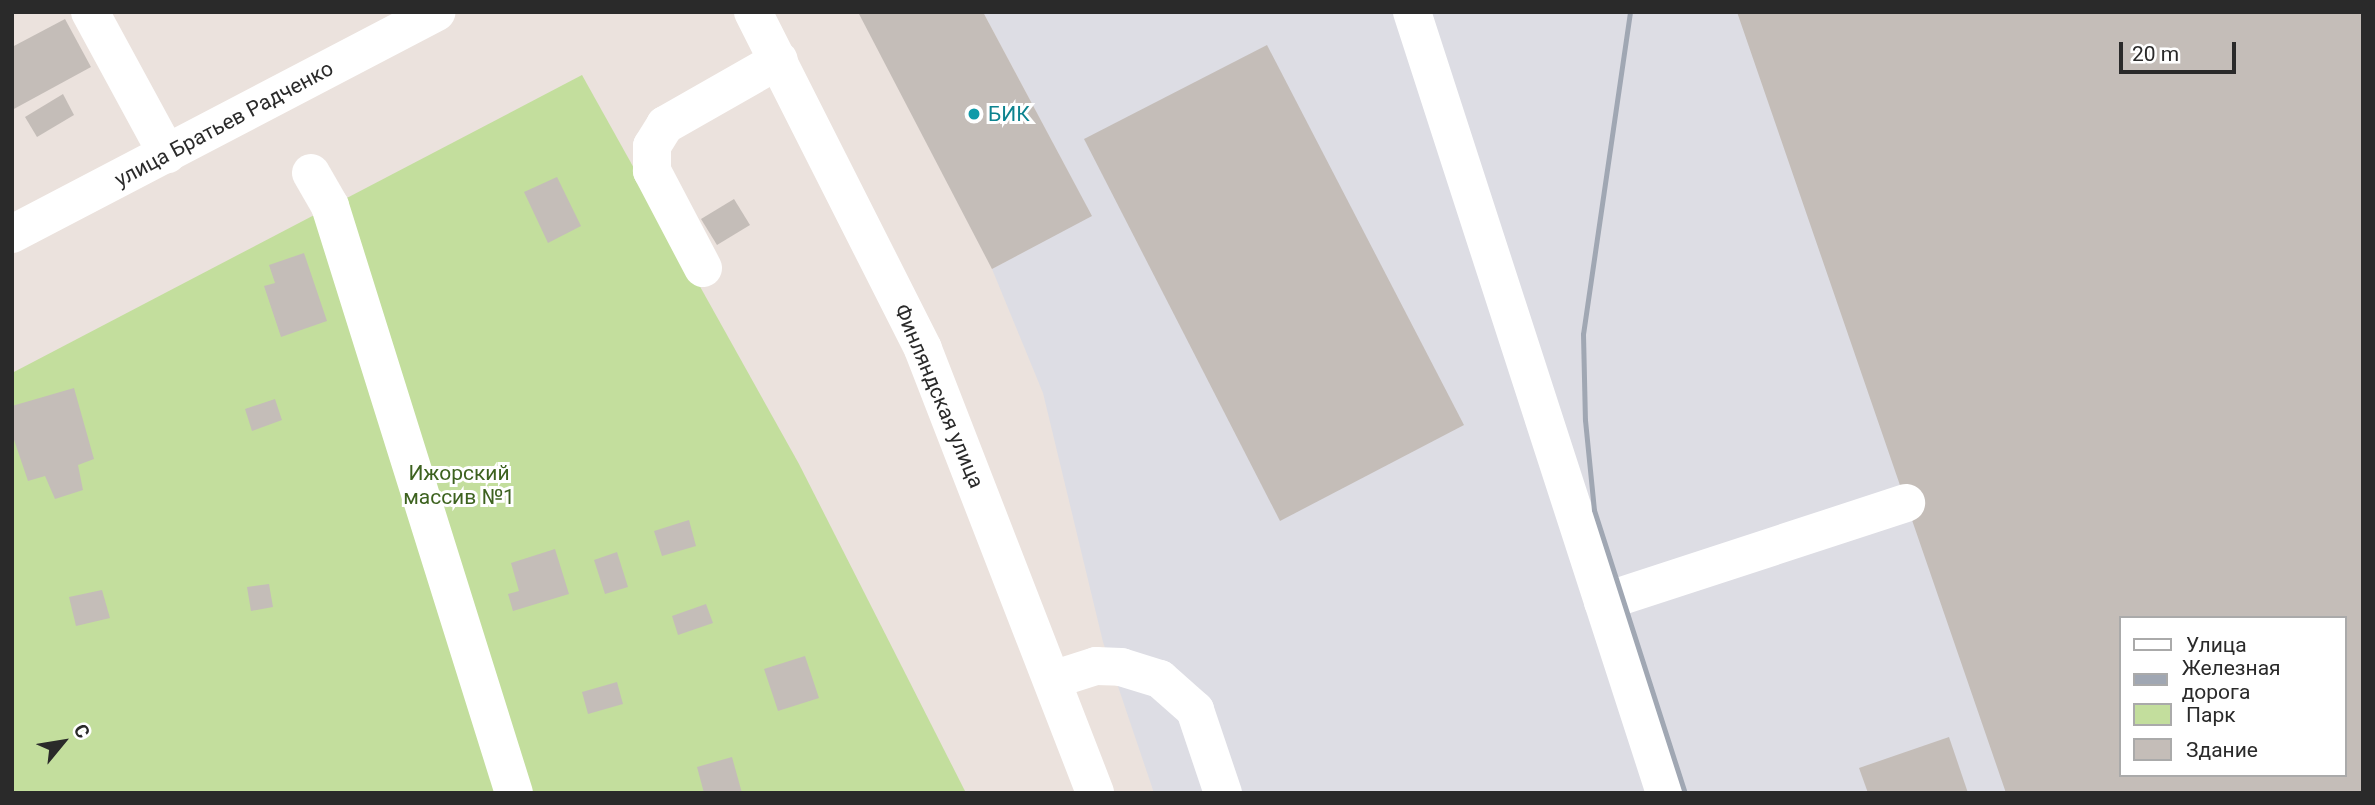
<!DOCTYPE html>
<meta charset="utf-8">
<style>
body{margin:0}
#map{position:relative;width:2375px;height:805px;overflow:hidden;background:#ebe2dd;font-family:Roboto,sans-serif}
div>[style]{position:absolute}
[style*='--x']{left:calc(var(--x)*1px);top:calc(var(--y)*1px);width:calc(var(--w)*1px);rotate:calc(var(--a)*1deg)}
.industrial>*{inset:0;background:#dddde4}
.green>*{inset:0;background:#c3de9d}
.building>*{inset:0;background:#c4bdb8}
.minor>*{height:38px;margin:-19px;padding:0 19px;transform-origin:19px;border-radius:19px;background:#fff}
.rail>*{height:5px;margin:-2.5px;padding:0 2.5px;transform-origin:2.5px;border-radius:2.5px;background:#a0a7b3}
.dots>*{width:19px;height:19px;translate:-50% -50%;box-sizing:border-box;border:4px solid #fff;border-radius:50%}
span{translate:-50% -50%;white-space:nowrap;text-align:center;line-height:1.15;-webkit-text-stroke:6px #fff;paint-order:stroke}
.culture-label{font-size:21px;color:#0d838f}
.left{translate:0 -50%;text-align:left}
.street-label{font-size:21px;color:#2a2a2a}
.park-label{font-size:21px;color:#3d621f}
.frame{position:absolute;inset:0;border:14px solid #2a2a2a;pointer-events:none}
.legend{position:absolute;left:2119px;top:616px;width:228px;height:161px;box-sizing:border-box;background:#fff;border:2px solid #aaa;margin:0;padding:9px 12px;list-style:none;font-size:21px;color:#2a2a2a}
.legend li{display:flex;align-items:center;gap:14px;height:35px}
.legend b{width:35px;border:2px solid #aaa}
.north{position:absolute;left:28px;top:707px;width:70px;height:70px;-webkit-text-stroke:5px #fff;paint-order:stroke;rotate:60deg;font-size:19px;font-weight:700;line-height:28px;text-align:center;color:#2a2a2a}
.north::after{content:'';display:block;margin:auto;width:24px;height:32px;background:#2a2a2a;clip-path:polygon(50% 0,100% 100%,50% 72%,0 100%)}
.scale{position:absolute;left:2119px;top:42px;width:117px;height:32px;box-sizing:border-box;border:4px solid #2a2a2a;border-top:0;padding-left:9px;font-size:21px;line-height:24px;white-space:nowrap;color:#2a2a2a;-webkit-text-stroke:5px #fff;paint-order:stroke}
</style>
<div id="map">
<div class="industrial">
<div style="clip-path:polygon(evenodd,983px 12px,2363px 12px,2363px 793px,1154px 793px,1103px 642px,1043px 393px,992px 269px,1091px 215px,983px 12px,2121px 618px,2345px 618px,2345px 775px,2121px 775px,2121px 618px)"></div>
</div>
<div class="green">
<div style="clip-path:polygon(582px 75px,799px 464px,966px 793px,12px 793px,12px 373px)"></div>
</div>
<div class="building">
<div style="clip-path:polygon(858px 12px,983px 12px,1092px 216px,992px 269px)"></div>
<div style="clip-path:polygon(evenodd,1737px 12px,2363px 12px,2363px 793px,2006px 793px,1737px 12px,2121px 618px,2345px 618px,2345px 775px,2121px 775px,2121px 618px)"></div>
<div style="clip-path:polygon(65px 19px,91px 67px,12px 110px,12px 47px)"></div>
<div style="clip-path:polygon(1267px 45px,1464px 425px,1280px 521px,1084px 139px)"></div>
<div style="clip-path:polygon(63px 94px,74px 115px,37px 137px,25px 117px)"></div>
<div style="clip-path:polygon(557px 177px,581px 226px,548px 243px,524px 192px)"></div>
<div style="clip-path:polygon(734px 199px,750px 225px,717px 245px,701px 219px)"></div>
<div style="clip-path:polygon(304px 253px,327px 321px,281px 337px,264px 286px,275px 283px,269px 265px)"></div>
<div style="clip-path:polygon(74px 388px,94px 459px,78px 465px,83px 490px,55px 499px,45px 476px,28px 481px,12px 434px,12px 406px)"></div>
<div style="clip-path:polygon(275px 399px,282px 420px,252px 431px,245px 409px)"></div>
<div style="clip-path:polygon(689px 520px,696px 546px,662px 556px,654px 531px)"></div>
<div style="clip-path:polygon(555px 549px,569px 594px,513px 611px,508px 594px,519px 591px,511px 563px)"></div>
<div style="clip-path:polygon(617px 552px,628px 587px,605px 594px,594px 560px)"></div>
<div style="clip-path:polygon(269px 584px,273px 607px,251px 611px,247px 587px)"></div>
<div style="clip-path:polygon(102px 590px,110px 618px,76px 626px,69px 597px)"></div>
<div style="clip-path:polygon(706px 604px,713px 623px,678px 635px,672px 616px)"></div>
<div style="clip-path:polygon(805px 656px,819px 698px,778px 711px,764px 669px)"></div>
<div style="clip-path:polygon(617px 682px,623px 704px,588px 714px,582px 692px)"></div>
<div style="clip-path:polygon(1949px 737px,1968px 793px,1868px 793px,1859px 768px)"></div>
<div style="clip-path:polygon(732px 757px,742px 793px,704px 793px,697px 767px)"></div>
</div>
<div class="minor">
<div style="--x:90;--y:12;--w:162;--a:61.5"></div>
<div style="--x:753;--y:12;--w:377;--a:63.2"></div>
<div style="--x:923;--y:349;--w:476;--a:68.8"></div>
<div style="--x:1412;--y:12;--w:821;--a:72.05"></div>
<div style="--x:311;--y:173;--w:38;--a:60"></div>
<div style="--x:330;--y:206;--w:615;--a:72.6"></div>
<div style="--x:12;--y:234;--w:479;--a:-27.6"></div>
<div style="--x:703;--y:268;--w:110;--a:-117.7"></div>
<div style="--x:652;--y:171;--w:25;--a:-90"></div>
<div style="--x:652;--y:146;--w:25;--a:-58"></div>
<div style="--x:665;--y:125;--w:131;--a:-29.7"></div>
<div style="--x:1603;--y:602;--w:319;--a:-18.1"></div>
<div style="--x:1052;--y:680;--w:46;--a:-17.7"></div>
<div style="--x:1096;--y:666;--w:25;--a:2"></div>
<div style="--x:1121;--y:667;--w:41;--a:17.1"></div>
<div style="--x:1160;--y:679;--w:47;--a:41.5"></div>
<div style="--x:1195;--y:710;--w:88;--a:71.4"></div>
</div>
<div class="rail">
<div style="--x:1630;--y:12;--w:325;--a:98.3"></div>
<div style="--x:1583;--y:334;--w:86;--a:88.7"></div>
<div style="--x:1585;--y:420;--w:90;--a:84.3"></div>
<div style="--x:1594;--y:510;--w:297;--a:72.2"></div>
</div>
<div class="dots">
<div style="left:974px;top:114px;background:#0f9aa8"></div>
</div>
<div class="culture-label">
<span class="left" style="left:988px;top:114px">БИК</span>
</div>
<div class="street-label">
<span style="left:224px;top:124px;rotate:-28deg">улица Братьев Радченко</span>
<span style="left:939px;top:396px;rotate:67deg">Финляндская улица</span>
</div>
<div class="park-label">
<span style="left:459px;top:485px">Ижорский<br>массив №1</span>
</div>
<div class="frame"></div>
<ul class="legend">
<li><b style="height:9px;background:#fff"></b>Улица</li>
<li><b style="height:9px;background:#a0a7b3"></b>Железная дорога</li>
<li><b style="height:19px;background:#c3de9d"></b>Парк</li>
<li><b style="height:19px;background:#c4bdb8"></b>Здание</li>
</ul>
<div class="north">С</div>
<div class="scale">20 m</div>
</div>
